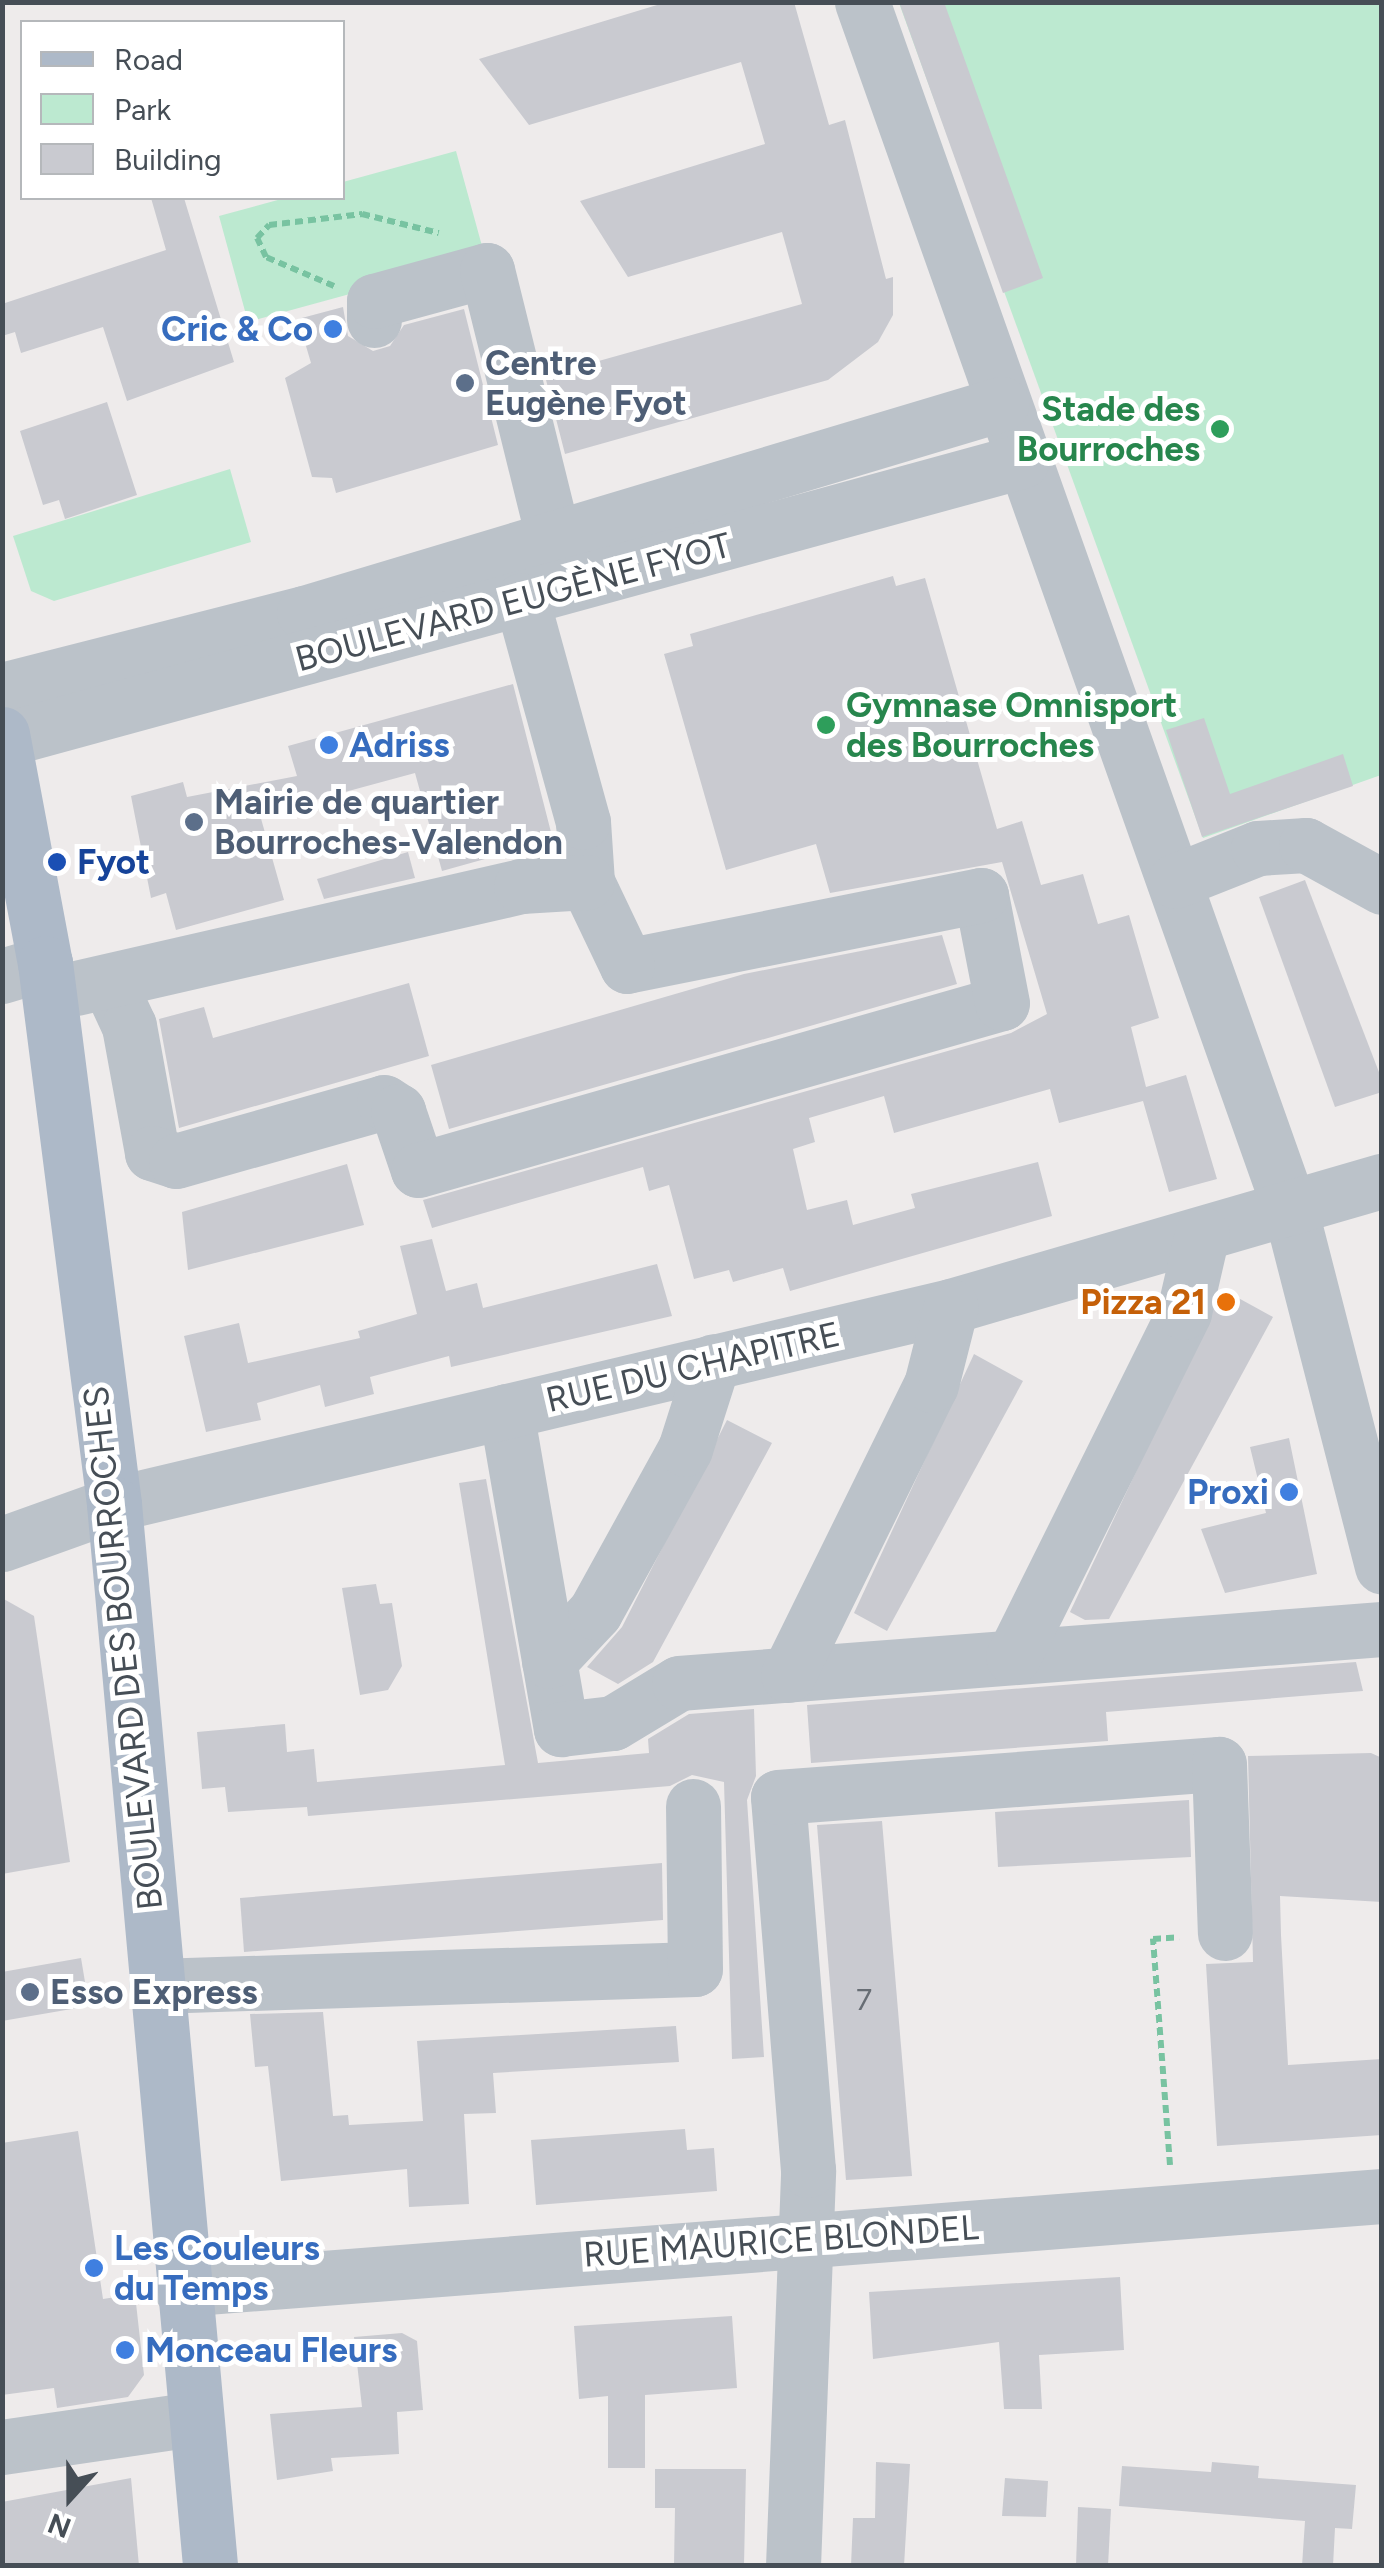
<!DOCTYPE html>
<meta charset="utf-8">
<style>
body{margin:0}
#map{position:relative;width:1384px;height:2568px;overflow:hidden;background:#eeebeb;font-family:Figtree,sans-serif}
div>[style]{position:absolute}
[style*='--x']{left:calc(var(--x)*1px);top:calc(var(--y)*1px);width:calc(var(--w)*1px);rotate:calc(var(--a)*1deg)}
.green>*{inset:0;background:#bce9d0}
.building>*{inset:0;background:#c9cad0}
.path>*{height:6px;margin-top:-3px;transform-origin:0;background:repeating-linear-gradient(90deg,#78c3a1 0 8px,transparent 0 13px)}
.minor>*{height:55px;margin:-27.5px;padding:0 27.5px;transform-origin:27.5px;border-radius:27.5px;background:#bbc2c9}
.major>*{height:55px;margin:-27.5px;padding:0 27.5px;transform-origin:27.5px;border-radius:27.5px;background:#adb9c8}
.dots>*{width:28px;height:28px;translate:-50% -50%;box-sizing:border-box;border:5px solid #fff;border-radius:50%}
span{translate:-50% -50%;white-space:nowrap;text-align:center;line-height:1.15;-webkit-text-stroke:10px #fff;paint-order:stroke}
.number-label{font-size:30px;color:#676d74}
.number-label span{-webkit-text-stroke-width:0}
.shop-label{font-size:35px;color:#366cbe;font-weight:700}
.right{translate:-100% -50%;text-align:right}
.left{translate:0 -50%;text-align:left}
.service-label{font-size:35px;color:#4e5e75;font-weight:700}
.leisure-label{font-size:35px;color:#27864d;font-weight:700}
.street-label{font-size:35px;color:#464e56}
.transit-label{font-size:35px;color:#164399;font-weight:700}
.food-label{font-size:35px;color:#c56008;font-weight:700}
.frame{position:absolute;inset:0;border:5px solid #464e56;pointer-events:none}
.legend{position:absolute;left:20px;top:20px;width:325px;height:180px;box-sizing:border-box;background:#fff;border:2px solid #b5b8bb;margin:0;padding:12px 18px;list-style:none;font-size:30px;color:#464e56}
.legend li{display:flex;align-items:center;gap:20px;height:50px}
.legend b{width:50px;border:2px solid #b5b8bb}
.north{position:absolute;left:20px;top:2448px;width:100px;height:100px;-webkit-text-stroke:8px #fff;paint-order:stroke;rotate:201deg;font-size:28px;font-weight:700;line-height:40px;text-align:center;color:#464e56}
.north::after{content:'';display:block;margin:auto;width:35px;height:45px;background:#464e56;clip-path:polygon(50% 0,100% 100%,50% 72%,0 100%)}
</style>
<div id="map">
<div class="green">
<div style="clip-path:polygon(899px 3px,1381px 3px,1381px 775px,1203px 838px)"></div>
<div style="clip-path:polygon(456px 151px,485px 257px,248px 322px,219px 216px,285px 198px,342px 198px,343px 182px)"></div>
<div style="clip-path:polygon(230px 469px,251px 542px,54px 601px,31px 591px,13px 536px)"></div>
</div>
<div class="building">
<div style="clip-path:polygon(667px 2px,794px 2px,829px 125px,845px 120px,886px 279px,893px 277px,893px 315px,878px 342px,828px 380px,565px 454px,545px 376px,802px 304px,782px 232px,628px 277px,580px 201px,765px 144px,741px 62px,529px 125px,479px 59px)"></div>
<div style="clip-path:polygon(899px 2px,944px 2px,1043px 278px,1003px 293px)"></div>
<div style="clip-path:polygon(151px 198px,184px 198px,234px 362px,127px 401px,103px 327px,21px 353px,15px 332px,2px 336px,2px 304px,166px 250px)"></div>
<div style="clip-path:polygon(343px 307px,348px 336px,373px 351px,390px 346px,404px 325px,464px 309px,498px 445px,336px 493px,332px 478px,312px 477px,285px 378px,311px 363px,298px 319px)"></div>
<div style="clip-path:polygon(107px 402px,137px 495px,65px 519px,59px 500px,43px 505px,20px 431px)"></div>
<div style="clip-path:polygon(893px 576px,896px 586px,925px 578px,997px 829px,1022px 821px,1041px 885px,1083px 874px,1098px 924px,1129px 915px,1159px 1018px,1131px 1027px,1146px 1087px,1186px 1075px,1217px 1179px,1169px 1192px,1143px 1101px,1059px 1123px,1050px 1089px,894px 1133px,884px 1096px,809px 1118px,815px 1142px,793px 1149px,807px 1210px,847px 1200px,853px 1225px,915px 1208px,911px 1194px,1038px 1162px,1052px 1216px,790px 1291px,783px 1268px,733px 1282px,729px 1270px,694px 1279px,669px 1185px,649px 1191px,643px 1167px,432px 1228px,423px 1200px,1011px 1033px,1047px 1014px,1002px 862px,830px 893px,816px 844px,726px 870px,664px 654px,693px 646px,690px 634px)"></div>
<div style="clip-path:polygon(513px 684px,553px 840px,442px 871px,415px 773px,260px 815px,284px 900px,176px 930px,166px 893px,151px 898px,131px 796px,183px 782px,187px 797px,297px 776px,288px 746px)"></div>
<div style="clip-path:polygon(1204px 718px,1230px 794px,1343px 754px,1353px 786px,1202px 837px,1166px 730px)"></div>
<div style="clip-path:polygon(408px 852px,415px 878px,324px 899px,317px 879px)"></div>
<div style="clip-path:polygon(1305px 880px,1382px 1080px,1382px 1092px,1335px 1107px,1259px 897px)"></div>
<div style="clip-path:polygon(942px 935px,957px 984px,449px 1129px,431px 1065px,744px 974px)"></div>
<div style="clip-path:polygon(409px 983px,429px 1056px,179px 1128px,159px 1019px,204px 1007px,213px 1038px)"></div>
<div style="clip-path:polygon(347px 1164px,364px 1225px,188px 1270px,182px 1212px)"></div>
<div style="clip-path:polygon(432px 1239px,446px 1291px,477px 1283px,483px 1308px,657px 1264px,672px 1316px,451px 1367px,449px 1356px,370px 1377px,374px 1394px,325px 1407px,320px 1385px,257px 1403px,261px 1420px,206px 1432px,184px 1336px,239px 1323px,248px 1363px,360px 1338px,358px 1331px,417px 1314px,400px 1246px)"></div>
<div style="clip-path:polygon(1222px 1289px,1273px 1317px,1109px 1619px,1085px 1620px,1070px 1612px)"></div>
<div style="clip-path:polygon(974px 1354px,1023px 1381px,887px 1631px,854px 1613px)"></div>
<div style="clip-path:polygon(727px 1420px,772px 1443px,653px 1662px,618px 1684px,587px 1667px,622px 1627px)"></div>
<div style="clip-path:polygon(1289px 1438px,1317px 1574px,1225px 1593px,1201px 1529px,1266px 1513px,1250px 1447px)"></div>
<div style="clip-path:polygon(486px 1479px,538px 1763px,649px 1753px,648px 1739px,689px 1714px,754px 1709px,756px 1776px,747px 1800px,764px 2057px,732px 2059px,724px 1782px,692px 1775px,670px 1786px,308px 1816px,307px 1807px,228px 1812px,225px 1787px,202px 1789px,197px 1732px,285px 1724px,287px 1752px,314px 1749px,317px 1782px,505px 1765px,459px 1483px)"></div>
<div style="clip-path:polygon(376px 1584px,380px 1604px,392px 1603px,402px 1666px,388px 1690px,360px 1695px,342px 1588px)"></div>
<div style="clip-path:polygon(2px 1598px,34px 1616px,70px 1862px,2px 1874px)"></div>
<div style="clip-path:polygon(1356px 1662px,1363px 1691px,1106px 1712px,1108px 1741px,811px 1763px,807px 1705px)"></div>
<div style="clip-path:polygon(1371px 1753px,1382px 1758px,1382px 1902px,1280px 1896px,1281px 1935px,1288px 2065px,1382px 2059px,1382px 2135px,1217px 2146px,1206px 1964px,1253px 1962px,1248px 1756px)"></div>
<div style="clip-path:polygon(1189px 1800px,1191px 1857px,998px 1867px,995px 1812px)"></div>
<div style="clip-path:polygon(882px 1821px,912px 2176px,846px 2180px,817px 1825px)"></div>
<div style="clip-path:polygon(662px 1863px,663px 1920px,244px 1952px,240px 1898px)"></div>
<div style="clip-path:polygon(81px 1958px,89px 2006px,2px 2021px,2px 1972px)"></div>
<div style="clip-path:polygon(323px 2012px,333px 2116px,348px 2115px,349px 2125px,423px 2121px,417px 2041px,676px 2026px,679px 2062px,493px 2073px,496px 2113px,464px 2114px,469px 2204px,409px 2207px,407px 2169px,281px 2181px,268px 2066px,255px 2067px,250px 2014px)"></div>
<div style="clip-path:polygon(685px 2129px,687px 2150px,714px 2148px,717px 2191px,536px 2205px,531px 2140px)"></div>
<div style="clip-path:polygon(78px 2131px,103px 2299px,135px 2294px,144px 2375px,128px 2397px,57px 2408px,54px 2388px,2px 2395px,2px 2143px)"></div>
<div style="clip-path:polygon(1120px 2277px,1124px 2350px,1039px 2355px,1042px 2409px,1004px 2409px,999px 2342px,873px 2359px,869px 2292px)"></div>
<div style="clip-path:polygon(732px 2316px,737px 2388px,645px 2395px,645px 2468px,608px 2468px,608px 2396px,579px 2399px,574px 2326px)"></div>
<div style="clip-path:polygon(402px 2333px,417px 2341px,423px 2410px,397px 2412px,399px 2454px,331px 2458px,333px 2471px,277px 2480px,270px 2414px,362px 2407px,354px 2337px)"></div>
<div style="clip-path:polygon(876px 2462px,910px 2464px,904px 2566px,851px 2566px,853px 2518px,875px 2518px)"></div>
<div style="clip-path:polygon(1212px 2462px,1259px 2466px,1258px 2478px,1356px 2485px,1352px 2529px,1335px 2528px,1333px 2566px,1302px 2566px,1305px 2521px,1119px 2506px,1122px 2466px,1211px 2472px)"></div>
<div style="clip-path:polygon(655px 2469px,746px 2469px,744px 2566px,674px 2566px,675px 2508px,655px 2508px)"></div>
<div style="clip-path:polygon(131px 2478px,139px 2566px,5px 2566px,2px 2502px)"></div>
<div style="clip-path:polygon(1005px 2478px,1048px 2481px,1046px 2517px,1002px 2516px)"></div>
<div style="clip-path:polygon(1078px 2507px,1111px 2509px,1108px 2566px,1076px 2566px)"></div>
</div>
<div class="path">
<div style="--x:334;--y:286;--w:74;--a:-156.9"></div>
<div style="--x:266;--y:257;--w:21;--a:-115"></div>
<div style="--x:257;--y:238;--w:18;--a:-47"></div>
<div style="--x:269;--y:225;--w:94;--a:-6.7"></div>
<div style="--x:362;--y:214;--w:79;--a:13.9"></div>
<div style="--x:1170;--y:2165;--w:227;--a:-94.3"></div>
<div style="--x:1153;--y:1939;--w:26;--a:-4"></div>
</div>
<div class="minor">
<div style="--x:862;--y:2;--w:1284;--a:70.48"></div>
<div style="--x:1291;--y:1212;--w:366;--a:75.6"></div>
<div style="--x:374;--y:320;--w:19;--a:-90"></div>
<div style="--x:374;--y:301;--w:117;--a:-15.3"></div>
<div style="--x:487;--y:270;--w:275;--a:76.1"></div>
<div style="--x:2;--y:690;--w:312;--a:-14.3"></div>
<div style="--x:304;--y:613;--w:728;--a:-16.69"></div>
<div style="--x:2;--y:740;--w:1057;--a:-15.3"></div>
<div style="--x:1175;--y:881;--w:89;--a:-21.7"></div>
<div style="--x:1258;--y:848;--w:48;--a:-3.6"></div>
<div style="--x:1306;--y:845;--w:87;--a:28.9"></div>
<div style="--x:2;--y:976;--w:45;--a:-16.8"></div>
<div style="--x:109;--y:983;--w:47;--a:65.1"></div>
<div style="--x:129;--y:1026;--w:129;--a:79.7"></div>
<div style="--x:152;--y:1153;--w:25;--a:18"></div>
<div style="--x:176;--y:1161;--w:216;--a:-15.8"></div>
<div style="--x:384;--y:1102;--w:17;--a:33"></div>
<div style="--x:398;--y:1111;--w:62;--a:71.3"></div>
<div style="--x:418;--y:1170;--w:607;--a:-15.96"></div>
<div style="--x:1002;--y:1003;--w:110;--a:-101"></div>
<div style="--x:981;--y:895;--w:361;--a:168.7"></div>
<div style="--x:627;--y:966;--w:93;--a:-115.5"></div>
<div style="--x:587;--y:882;--w:60;--a:-93.8"></div>
<div style="--x:583;--y:822;--w:230;--a:-105.4"></div>
<div style="--x:76;--y:988;--w:457;--a:-12.9"></div>
<div style="--x:521;--y:886;--w:66;--a:-3.5"></div>
<div style="--x:506;--y:1411;--w:323;--a:80.2"></div>
<div style="--x:561;--y:1729;--w:52;--a:-6.6"></div>
<div style="--x:613;--y:1723;--w:77;--a:-31.2"></div>
<div style="--x:679;--y:1683;--w:705;--a:-4.39"></div>
<div style="--x:2;--y:1544;--w:119;--a:-19.7"></div>
<div style="--x:114;--y:1504;--w:860;--a:-13.31"></div>
<div style="--x:951;--y:1306;--w:449;--a:-16.2"></div>
<div style="--x:1013;--y:1657;--w:385;--a:-63.6"></div>
<div style="--x:1184;--y:1312;--w:80;--a:-77"></div>
<div style="--x:549;--y:1661;--w:67;--a:-46.8"></div>
<div style="--x:595;--y:1612;--w:186;--a:-61.1"></div>
<div style="--x:685;--y:1449;--w:92;--a:-72.3"></div>
<div style="--x:788;--y:1675;--w:323;--a:-63.8"></div>
<div style="--x:931;--y:1385;--w:81;--a:-75.8"></div>
<div style="--x:156;--y:1986;--w:539;--a:-1.81"></div>
<div style="--x:695;--y:1969;--w:163;--a:-90.7"></div>
<div style="--x:181;--y:2289;--w:1205;--a:-4.43"></div>
<div style="--x:2;--y:2447;--w:195;--a:-8.3"></div>
<div style="--x:793;--y:2566;--w:396;--a:-87.8"></div>
<div style="--x:808;--y:2170;--w:374;--a:-94.6"></div>
<div style="--x:778;--y:1797;--w:442;--a:-4.3"></div>
<div style="--x:1219;--y:1764;--w:169;--a:88"></div>
</div>
<div class="major">
<div style="--x:2;--y:734;--w:233;--a:79.4"></div>
<div style="--x:45;--y:963;--w:545;--a:82.73"></div>
<div style="--x:114;--y:1504;--w:1066;--a:84.83"></div>
</div>
<div class="dots">
<div style="left:333px;top:329px;background:#3f7fe0"></div>
<div style="left:465px;top:383px;background:#5c6f8a"></div>
<div style="left:1220px;top:429px;background:#2e9e5b"></div>
<div style="left:826px;top:725px;background:#2e9e5b"></div>
<div style="left:329px;top:745px;background:#3f7fe0"></div>
<div style="left:194px;top:822px;background:#5c6f8a"></div>
<div style="left:57px;top:862px;background:#1a4fb4"></div>
<div style="left:1226px;top:1302px;background:#e8710a"></div>
<div style="left:1289px;top:1492px;background:#3f7fe0"></div>
<div style="left:30px;top:1992px;background:#5c6f8a"></div>
<div style="left:94px;top:2268px;background:#3f7fe0"></div>
<div style="left:125px;top:2350px;background:#3f7fe0"></div>
</div>
<div class="number-label">
<span style="left:864px;top:2000px">7</span>
</div>
<div class="shop-label">
<span class="right" style="left:313px;top:329px">Cric &amp; Co</span>
<span class="left" style="left:349px;top:745px">Adriss</span>
<span class="right" style="left:1269px;top:1492px">Proxi</span>
<span class="left" style="left:114px;top:2268px">Les Couleurs<br>du Temps</span>
<span class="left" style="left:145px;top:2350px">Monceau Fleurs</span>
</div>
<div class="service-label">
<span class="left" style="left:485px;top:383px">Centre<br>Eugène Fyot</span>
<span class="left" style="left:214px;top:822px">Mairie de quartier<br>Bourroches-Valendon</span>
<span class="left" style="left:50px;top:1992px">Esso Express</span>
</div>
<div class="leisure-label">
<span class="right" style="left:1200px;top:429px">Stade des<br>Bourroches</span>
<span class="left" style="left:846px;top:725px">Gymnase Omnisport<br>des Bourroches</span>
</div>
<div class="street-label">
<span style="left:513px;top:602px;rotate:-15deg">BOULEVARD EUGÈNE FYOT</span>
<span style="left:693px;top:1367px;rotate:-13deg">RUE DU CHAPITRE</span>
<span style="left:123px;top:1648px;rotate:-96deg">BOULEVARD DES BOURROCHES</span>
<span style="left:781px;top:2241px;rotate:-4deg">RUE MAURICE BLONDEL</span>
</div>
<div class="transit-label">
<span class="left" style="left:77px;top:862px">Fyot</span>
</div>
<div class="food-label">
<span class="right" style="left:1206px;top:1302px">Pizza 21</span>
</div>
<div class="frame"></div>
<ul class="legend">
<li><b style="height:12px;background:#adb9c8"></b>Road</li>
<li><b style="height:28px;background:#bce9d0"></b>Park</li>
<li><b style="height:28px;background:#c9cad0"></b>Building</li>
</ul>
<div class="north">N</div>
</div>
